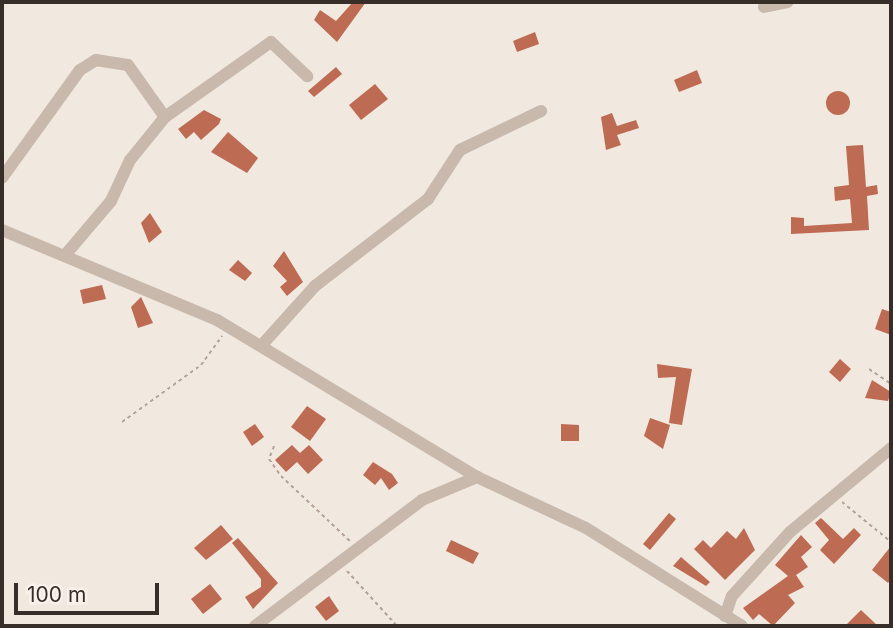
<!DOCTYPE html>
<style>
body{margin:0}
#map{position:relative;width:893px;height:628px;overflow:hidden;background:#f1e8df;font-family:Inter,sans-serif}
div>[style]{position:absolute}
[style*='--x']{left:calc(var(--x)*1px);top:calc(var(--y)*1px);width:calc(var(--w)*1px);rotate:calc(var(--a)*1deg)}
.building>*{inset:0;background:#bd6b52}
.round{border-radius:50%}
.path>*{height:2px;margin-top:-1px;transform-origin:0;background:repeating-linear-gradient(90deg,#b4a396 0 3.5px,transparent 0 7px)}
.minor>*{height:12px;margin:-6px;padding:0 6px;transform-origin:6px;border-radius:6px;background:#c8b9ac}
span{translate:-50% -50%;white-space:nowrap;text-align:center;line-height:1.15;-webkit-text-stroke:5px #f9f2eb;paint-order:stroke}
.frame{position:absolute;inset:0;border:4px solid #372e2a;pointer-events:none}
.scale{position:absolute;left:14px;top:583px;width:145px;height:32px;box-sizing:border-box;border:4px solid #372e2a;border-top:0;padding-left:9px;font-size:21px;line-height:24px;white-space:nowrap;color:#372e2a;-webkit-text-stroke:5px #f9f2eb;paint-order:stroke}
</style>
<div id="map">
<div class="building">
<div style="clip-path:polygon(353px 2px,366px 2px,337px 42px,314px 20px,320px 10px,336px 21px)"></div>
<div style="clip-path:polygon(535px 32px,539px 44px,517px 52px,513px 41px)"></div>
<div style="clip-path:polygon(336px 67px,342px 74px,314px 97px,308px 91px)"></div>
<div style="clip-path:polygon(697px 70px,702px 83px,679px 92px,674px 80px)"></div>
<div style="clip-path:polygon(375px 84px,388px 99px,361px 120px,349px 105px)"></div>
<div class="round" style="left:826px;top:91px;width:24px;height:24px"></div>
<div style="clip-path:polygon(204px 110px,221px 119px,219px 124px,201px 140px,194px 132px,186px 139px,178px 129px)"></div>
<div style="clip-path:polygon(612px 113px,617px 126px,636px 120px,639px 128px,617px 135px,621px 145px,606px 150px,601px 117px)"></div>
<div style="clip-path:polygon(228px 132px,258px 158px,247px 173px,211px 152px)"></div>
<div style="clip-path:polygon(863px 145px,866px 187px,877px 185px,878px 194px,867px 196px,869px 230px,791px 234px,791px 217px,804px 218px,804px 226px,852px 223px,850px 199px,835px 201px,834px 187px,849px 185px,846px 146px)"></div>
<div style="clip-path:polygon(150px 213px,162px 232px,149px 243px,141px 223px)"></div>
<div style="clip-path:polygon(284px 251px,303px 282px,287px 296px,280px 287px,287px 281px,273px 266px)"></div>
<div style="clip-path:polygon(238px 260px,252px 273px,245px 281px,229px 270px)"></div>
<div style="clip-path:polygon(102px 285px,106px 299px,83px 304px,80px 290px)"></div>
<div style="clip-path:polygon(141px 297px,153px 323px,138px 328px,131px 307px)"></div>
<div style="clip-path:polygon(882px 309px,891px 312px,891px 335px,875px 329px)"></div>
<div style="clip-path:polygon(840px 359px,851px 369px,840px 382px,829px 372px)"></div>
<div style="clip-path:polygon(657px 364px,692px 369px,682px 425px,669px 423px,676px 377px,658px 378px)"></div>
<div style="clip-path:polygon(872px 380px,891px 392px,888px 401px,865px 398px)"></div>
<div style="clip-path:polygon(307px 406px,326px 419px,310px 441px,291px 427px)"></div>
<div style="clip-path:polygon(650px 418px,670px 425px,663px 449px,644px 436px)"></div>
<div style="clip-path:polygon(255px 424px,264px 437px,252px 446px,243px 432px)"></div>
<div style="clip-path:polygon(561px 424px,579px 425px,579px 441px,561px 441px)"></div>
<div style="clip-path:polygon(292px 445px,300px 453px,309px 445px,323px 460px,308px 474px,297px 462px,286px 472px,275px 460px)"></div>
<div style="clip-path:polygon(373px 462px,392px 474px,398px 483px,389px 490px,381px 478px,375px 485px,363px 475px)"></div>
<div style="clip-path:polygon(669px 513px,676px 519px,650px 550px,643px 544px)"></div>
<div style="clip-path:polygon(821px 518px,843px 539px,854px 528px,861px 535px,834px 564px,820px 550px,829px 540px,815px 523px)"></div>
<div style="clip-path:polygon(221px 525px,233px 539px,206px 560px,194px 548px)"></div>
<div style="clip-path:polygon(744px 528px,755px 550px,725px 580px,694px 549px,703px 540px,711px 548px,727px 531px,736px 539px)"></div>
<div style="clip-path:polygon(801px 535px,812px 547px,801px 557px,808px 567px,796px 575px,804px 587px,788px 595px,795px 603px,773px 626px,759px 614px,753px 620px,743px 608px,788px 576px,775px 565px)"></div>
<div style="clip-path:polygon(238px 538px,278px 583px,253px 609px,245px 597px,261px 587px,261px 579px,232px 543px)"></div>
<div style="clip-path:polygon(451px 540px,479px 553px,473px 564px,446px 551px)"></div>
<div style="clip-path:polygon(891px 546px,891px 579px,888px 583px,872px 570px)"></div>
<div style="clip-path:polygon(681px 557px,710px 582px,706px 586px,673px 566px)"></div>
<div style="clip-path:polygon(210px 584px,222px 599px,203px 614px,191px 599px)"></div>
<div style="clip-path:polygon(329px 596px,339px 611px,326px 621px,315px 607px)"></div>
<div style="clip-path:polygon(861px 610px,878px 626px,845px 626px)"></div>
</div>
<div class="path">
<div style="--x:869;--y:369;--w:27;--a:34"></div>
<div style="--x:122;--y:422;--w:97;--a:-35.8"></div>
<div style="--x:201;--y:365;--w:36;--a:-54"></div>
<div style="--x:274;--y:446;--w:14;--a:111"></div>
<div style="--x:269;--y:459;--w:21;--a:55"></div>
<div style="--x:281;--y:476;--w:95;--a:43.3"></div>
<div style="--x:842;--y:502;--w:63;--a:39.2"></div>
<div style="--x:347;--y:571;--w:74;--a:47.7"></div>
</div>
<div class="minor">
<div style="--x:764;--y:7;--w:24;--a:-12"></div>
<div style="--x:165;--y:117;--w:130;--a:-35.3"></div>
<div style="--x:271;--y:42;--w:50;--a:43.4"></div>
<div style="--x:2;--y:178;--w:133;--a:-54.2"></div>
<div style="--x:80;--y:70;--w:19;--a:-32"></div>
<div style="--x:96;--y:60;--w:32;--a:9"></div>
<div style="--x:128;--y:65;--w:64;--a:54.6"></div>
<div style="--x:165;--y:117;--w:55;--a:129.1"></div>
<div style="--x:130;--y:160;--w:45;--a:114.9"></div>
<div style="--x:111;--y:201;--w:70;--a:130.3"></div>
<div style="--x:2;--y:230;--w:233;--a:22.7"></div>
<div style="--x:217;--y:320;--w:304;--a:31.1"></div>
<div style="--x:477;--y:477;--w:120;--a:25.1"></div>
<div style="--x:586;--y:528;--w:184;--a:32.1"></div>
<div style="--x:261;--y:346;--w:81;--a:-48"></div>
<div style="--x:315;--y:286;--w:143;--a:-37.6"></div>
<div style="--x:428;--y:199;--w:59;--a:-56.9"></div>
<div style="--x:460;--y:150;--w:90;--a:-25.7"></div>
<div style="--x:725;--y:616;--w:21;--a:-71"></div>
<div style="--x:732;--y:596;--w:86;--a:-47.8"></div>
<div style="--x:790;--y:532;--w:131;--a:-39.7"></div>
<div style="--x:255;--y:626;--w:209;--a:-37"></div>
<div style="--x:422;--y:500;--w:60;--a:-22.7"></div>
</div>
<div class="frame"></div>
<div class="scale">100 m</div>
</div>
